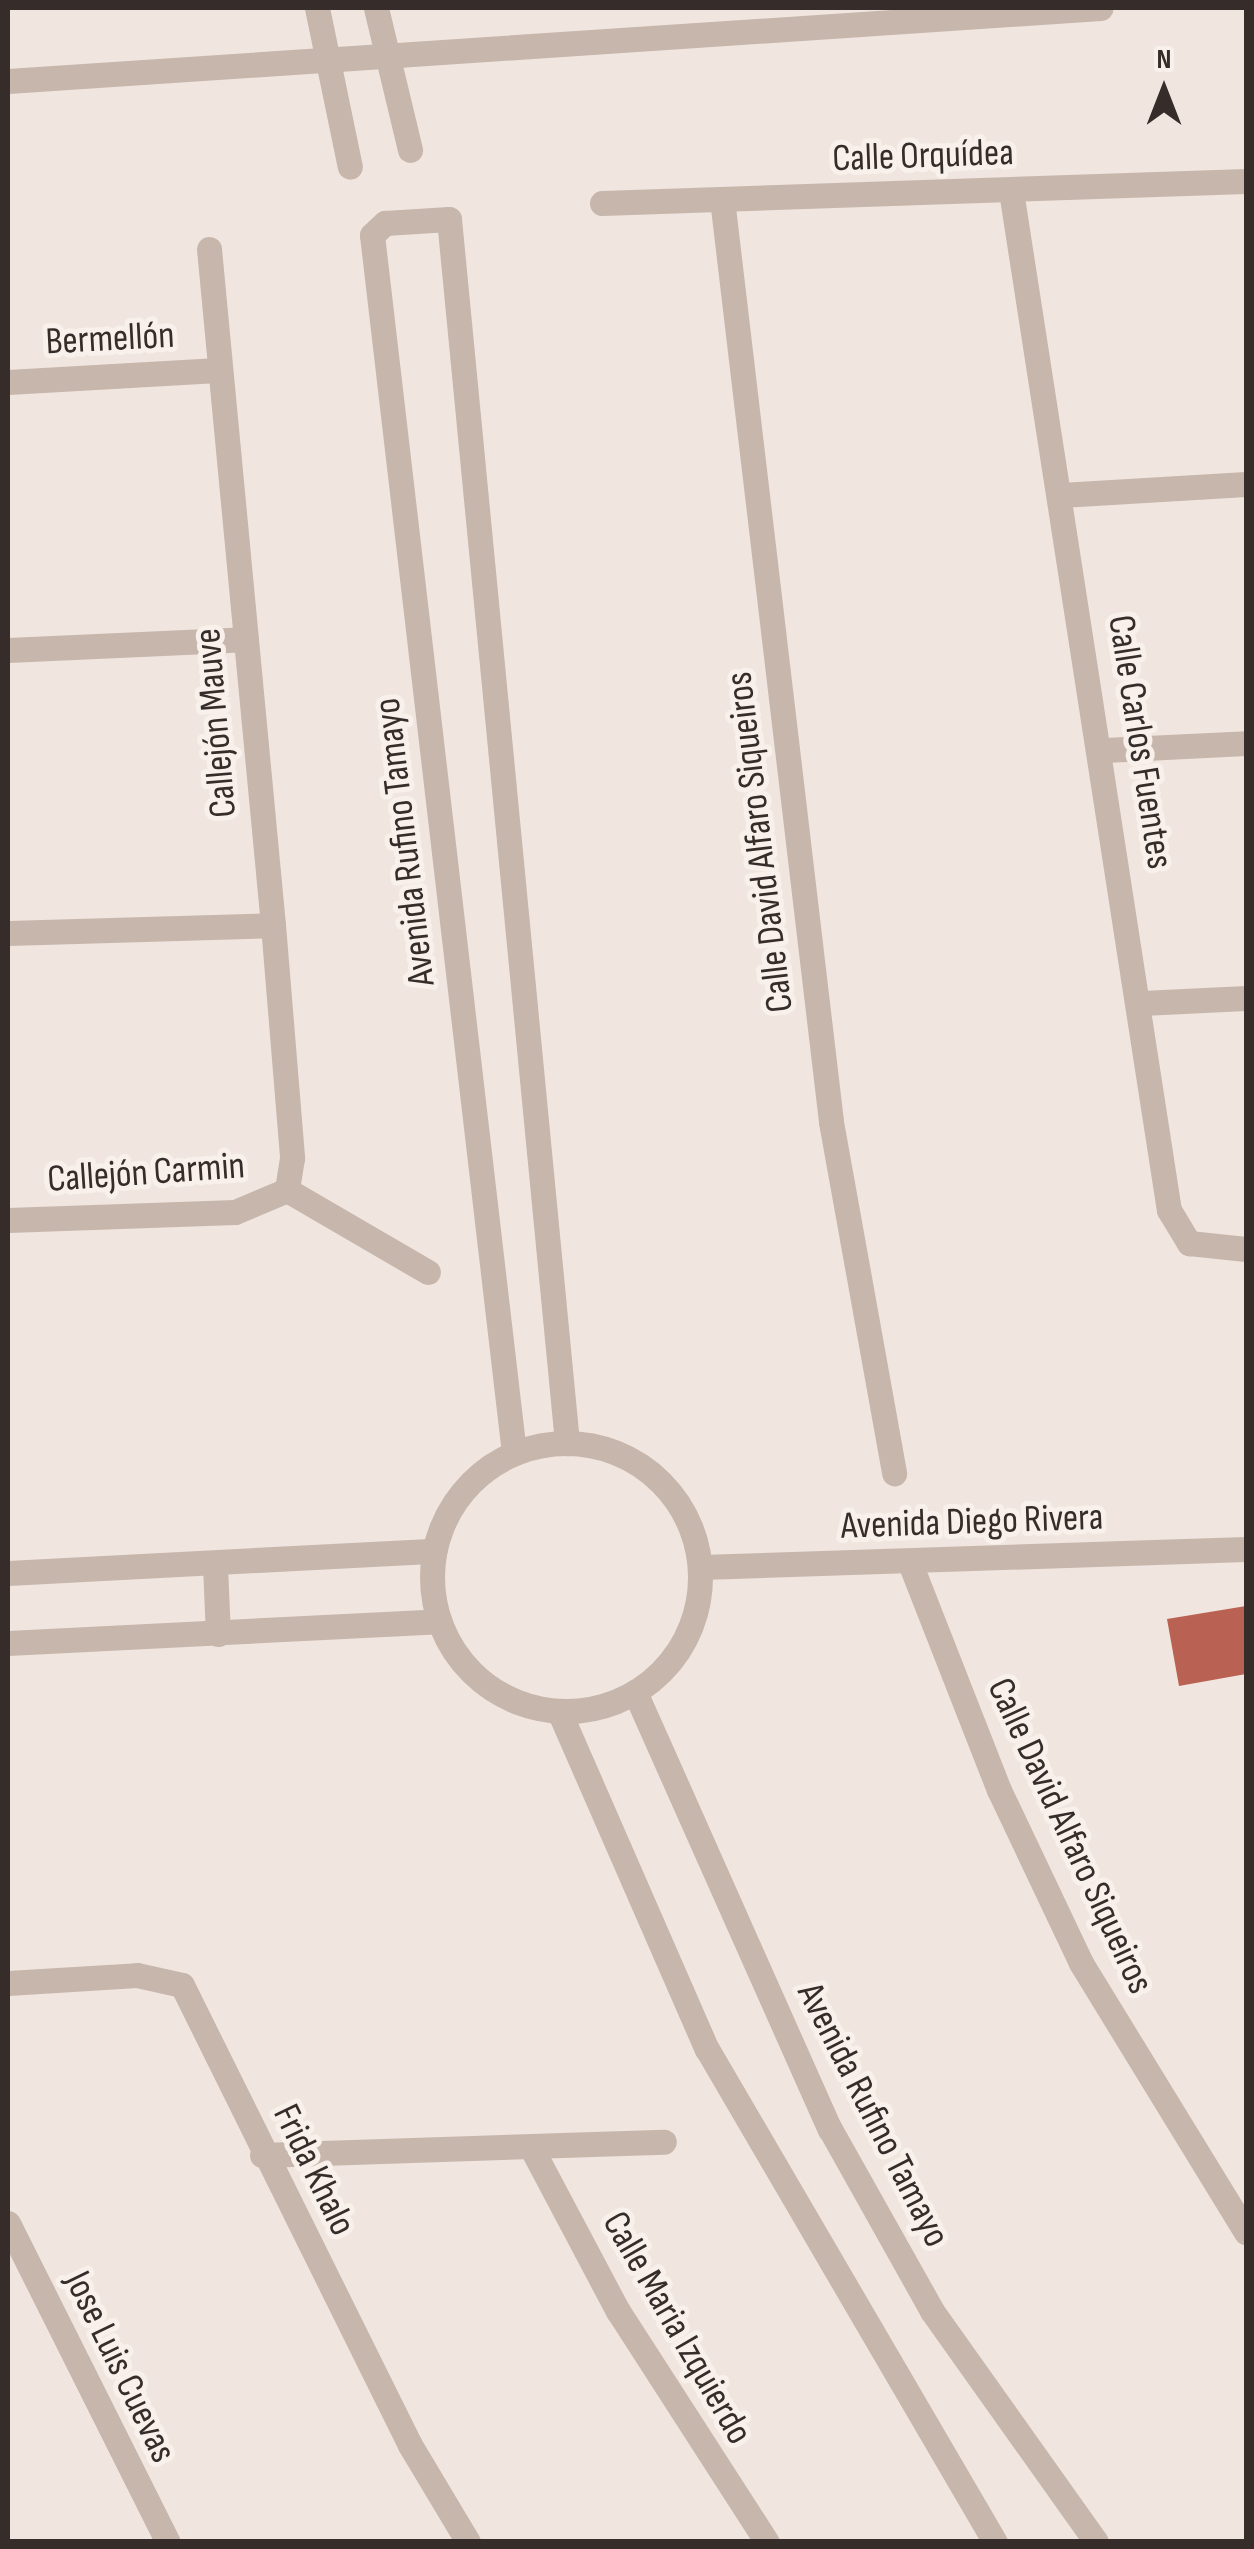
<!DOCTYPE html>
<meta charset="utf-8">
<style>
body{margin:0}
#map{position:relative;width:1254px;height:2549px;overflow:hidden;background:#f0e6df;font-family:"Sofia Sans Condensed",sans-serif}
div>[style]{position:absolute}
[style*='--x']{left:calc(var(--x)*1px);top:calc(var(--y)*1px);width:calc(var(--w)*1px);rotate:calc(var(--a)*1deg)}
.building>*{inset:0;background:#b96254}
.minor>*{height:25px;margin:-12.5px;padding:0 12.5px;transform-origin:12.5px;border-radius:12.5px;background:#c7b6ac}
.minor>.ring{margin:-12.5px;padding:0;box-sizing:content-box;background:none;border:25px solid #c7b6ac;border-radius:50%}
span{translate:-50% -50%;white-space:nowrap;text-align:center;line-height:1.15;-webkit-text-stroke:10px #f8f1eb;paint-order:stroke}
.street-label{font-size:38px;color:#362d2a}
.frame{position:absolute;inset:0;border:10px solid #362d2a;pointer-events:none}
.north{position:absolute;left:1114px;top:40px;width:100px;height:100px;-webkit-text-stroke:8px #f8f1eb;paint-order:stroke;rotate:0deg;font-size:28px;font-weight:700;line-height:40px;text-align:center;color:#362d2a}
.north::after{content:'';display:block;margin:auto;width:35px;height:45px;background:#362d2a;clip-path:polygon(50% 0,100% 100%,50% 72%,0 100%)}
</style>
<div id="map">
<div class="building">
<div style="clip-path:polygon(1246px 1606px,1246px 1674px,1179px 1686px,1167px 1619px)"></div>
</div>
<div class="minor">
<div style="--x:317;--y:8;--w:162;--a:78.3"></div>
<div style="--x:376;--y:8;--w:146;--a:76.5"></div>
<div style="--x:8;--y:81;--w:1095;--a:-3.82"></div>
<div style="--x:1011;--y:191;--w:1031;--a:81.19"></div>
<div style="--x:1169;--y:1210;--w:39;--a:59"></div>
<div style="--x:1189;--y:1243;--w:57;--a:6"></div>
<div style="--x:722;--y:199;--w:929;--a:83.26"></div>
<div style="--x:831;--y:1122;--w:357;--a:79.8"></div>
<div style="--x:602;--y:203;--w:644;--a:-1.96"></div>
<div style="--x:209;--y:249;--w:679;--a:84.59"></div>
<div style="--x:273;--y:925;--w:234;--a:85.3"></div>
<div style="--x:292;--y:1158;--w:32;--a:99"></div>
<div style="--x:8;--y:382;--w:210;--a:-3.3"></div>
<div style="--x:1061;--y:495;--w:185;--a:-3.4"></div>
<div style="--x:8;--y:650;--w:238;--a:-2.6"></div>
<div style="--x:1105;--y:750;--w:141;--a:-2.8"></div>
<div style="--x:8;--y:933;--w:265;--a:-1.7"></div>
<div style="--x:1142;--y:1003;--w:104;--a:-2.8"></div>
<div style="--x:287;--y:1190;--w:163;--a:30.2"></div>
<div style="--x:8;--y:1220;--w:227;--a:-2"></div>
<div style="--x:235;--y:1212;--w:56;--a:-22.9"></div>
<div class="ring" style="left:432px;top:1443px;width:243px;height:243px"></div>
<div style="--x:514;--y:1453;--w:1226;--a:-96.65"></div>
<div style="--x:372;--y:235;--w:18;--a:-43"></div>
<div style="--x:385;--y:223;--w:64;--a:-3.6"></div>
<div style="--x:449;--y:219;--w:1230;--a:84.49"></div>
<div style="--x:910;--y:1563;--w:244;--a:68.6"></div>
<div style="--x:999;--y:1790;--w:191;--a:64.6"></div>
<div style="--x:1081;--y:1963;--w:316;--a:58.5"></div>
<div style="--x:215;--y:1566;--w:68;--a:87.5"></div>
<div style="--x:701;--y:1567;--w:545;--a:-1.89"></div>
<div style="--x:8;--y:1573;--w:427;--a:-3"></div>
<div style="--x:8;--y:1643;--w:432;--a:-2.9"></div>
<div style="--x:635;--y:1692;--w:479;--a:66"></div>
<div style="--x:830;--y:2129;--w:209;--a:60.7"></div>
<div style="--x:932;--y:2311;--w:283;--a:54.6"></div>
<div style="--x:559;--y:1711;--w:369;--a:66.4"></div>
<div style="--x:707;--y:2049;--w:571;--a:59.71"></div>
<div style="--x:8;--y:1983;--w:129;--a:-3.5"></div>
<div style="--x:137;--y:1975;--w:46;--a:12.5"></div>
<div style="--x:182;--y:1985;--w:513;--a:63.63"></div>
<div style="--x:410;--y:2445;--w:113;--a:59.1"></div>
<div style="--x:531;--y:2147;--w:186;--a:62.1"></div>
<div style="--x:618;--y:2311;--w:275;--a:57.2"></div>
<div style="--x:262;--y:2155;--w:402;--a:-1.9"></div>
<div style="--x:8;--y:2223;--w:357;--a:63.4"></div>
</div>
<div class="street-label">
<span style="left:923px;top:156px;rotate:-2deg">Calle Orquídea</span>
<span style="left:110px;top:339px;rotate:-3deg">Bermellón</span>
<span style="left:216px;top:723px;rotate:-95deg">Callejón Mauve</span>
<span style="left:1140px;top:742px;rotate:81deg">Calle Carlos Fuentes</span>
<span style="left:405px;top:842px;rotate:-97deg">Avenida Rufino Tamayo</span>
<span style="left:760px;top:842px;rotate:-97deg">Calle David Alfaro Siqueiros</span>
<span style="left:146px;top:1173px;rotate:-4deg">Callejón Carmin</span>
<span style="left:972px;top:1522px;rotate:-2deg">Avenida Diego Rivera</span>
<span style="left:1070px;top:1836px;rotate:65deg">Calle David Alfaro Siqueiros</span>
<span style="left:873px;top:2115px;rotate:63deg">Avenida Rufino Tamayo</span>
<span style="left:314px;top:2170px;rotate:64deg">Frida Khalo</span>
<span style="left:677px;top:2328px;rotate:60deg">Calle Maria Izquierdo</span>
<span style="left:120px;top:2367px;rotate:64deg">Jose Luis Cuevas</span>
</div>
<div class="frame"></div>
<div class="north">N</div>
</div>
